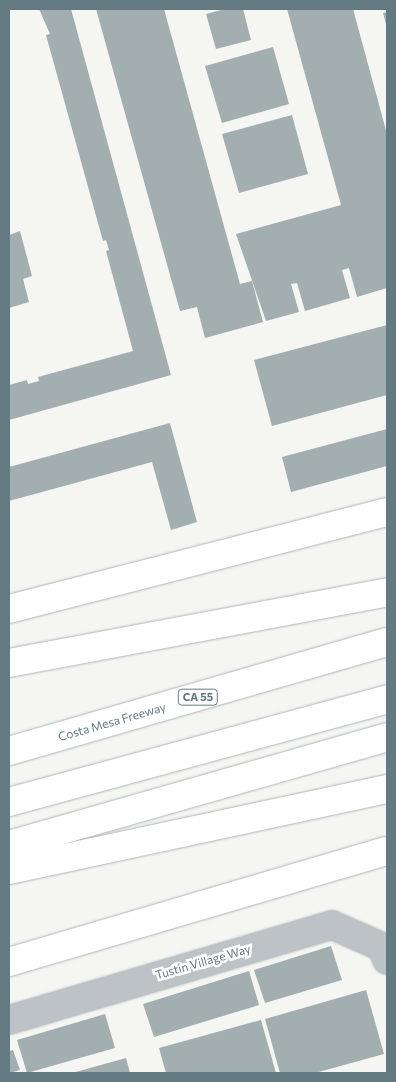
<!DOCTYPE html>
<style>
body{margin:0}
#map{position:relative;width:396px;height:1082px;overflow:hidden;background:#f5f5f2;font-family:Commissioner,sans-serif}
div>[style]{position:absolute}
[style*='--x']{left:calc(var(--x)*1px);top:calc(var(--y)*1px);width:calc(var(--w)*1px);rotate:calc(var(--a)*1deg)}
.building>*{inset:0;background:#a3aeb1}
.roads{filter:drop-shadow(0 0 1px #afb5b8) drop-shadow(0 0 1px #afb5b8)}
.minor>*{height:28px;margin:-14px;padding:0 14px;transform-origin:14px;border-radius:14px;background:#bcc2c5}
.motorway>*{height:28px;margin:-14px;padding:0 14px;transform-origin:14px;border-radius:14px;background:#fff}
span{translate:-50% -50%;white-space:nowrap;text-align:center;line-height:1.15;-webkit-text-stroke:5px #fff;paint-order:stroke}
.shield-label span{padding:1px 4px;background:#fff;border:1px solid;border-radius:4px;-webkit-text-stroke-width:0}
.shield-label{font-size:11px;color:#647a83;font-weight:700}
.street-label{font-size:12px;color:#647a83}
.frame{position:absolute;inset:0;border:10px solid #647a83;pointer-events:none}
</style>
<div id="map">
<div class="building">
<div style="clip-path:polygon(39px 9px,71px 9px,171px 375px,9px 420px,9px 385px,27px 380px,28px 384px,39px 381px,38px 377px,133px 351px,106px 251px,109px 250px,106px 240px,103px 241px,46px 35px,50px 34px)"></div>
<div style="clip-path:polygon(96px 9px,164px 9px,240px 284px,252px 281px,263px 322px,205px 338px,197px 307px,180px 311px)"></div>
<div style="clip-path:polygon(225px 9px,243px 9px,251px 40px,216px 49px,206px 14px)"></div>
<div style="clip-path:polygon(287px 9px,353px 9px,387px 134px,387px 288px,357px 297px,349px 268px,342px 270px,350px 298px,305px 311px,297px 283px,291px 284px,299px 312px,266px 321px,236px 234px,341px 205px)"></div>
<div style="clip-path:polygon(387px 12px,387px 28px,383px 13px)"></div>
<div style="clip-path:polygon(273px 47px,289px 104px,222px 123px,205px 66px)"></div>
<div style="clip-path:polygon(292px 115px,308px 174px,239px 193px,222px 134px)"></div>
<div style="clip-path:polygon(20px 231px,32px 276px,23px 279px,29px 302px,9px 308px,9px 235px)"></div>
<div style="clip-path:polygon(387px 325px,387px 395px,272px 426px,254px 360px)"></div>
<div style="clip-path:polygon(170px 423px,197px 522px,171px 530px,152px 462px,9px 501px,9px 467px)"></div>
<div style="clip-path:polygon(387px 429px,387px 466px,291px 492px,282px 457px)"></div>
<div style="clip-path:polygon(331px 946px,342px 980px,265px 1003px,254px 970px)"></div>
<div style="clip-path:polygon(249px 971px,259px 1005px,154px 1037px,143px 1004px)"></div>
<div style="clip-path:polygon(366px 990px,384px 1054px,315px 1073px,280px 1073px,265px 1019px)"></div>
<div style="clip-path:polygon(105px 1014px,115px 1048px,27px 1073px,17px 1040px)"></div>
<div style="clip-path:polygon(261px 1020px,276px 1073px,166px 1073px,159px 1048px)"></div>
<div style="clip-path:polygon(13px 1050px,20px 1070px,9px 1073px,9px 1051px)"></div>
<div style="clip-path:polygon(126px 1058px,130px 1073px,72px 1073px)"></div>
</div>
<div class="roads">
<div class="minor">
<div style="--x:9;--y:1020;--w:337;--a:-16.4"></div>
<div style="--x:332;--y:925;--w:55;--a:23.7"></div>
<div style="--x:382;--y:947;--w:14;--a:69"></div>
</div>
<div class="motorway">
<div style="--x:9;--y:609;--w:390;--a:-14.4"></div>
<div style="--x:9;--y:663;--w:385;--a:-10.6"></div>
<div style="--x:9;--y:751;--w:393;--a:-16.1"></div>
<div style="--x:9;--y:802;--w:392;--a:-15.2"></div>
<div style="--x:9;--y:845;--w:393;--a:-15.9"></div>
<div style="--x:9;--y:870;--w:387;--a:-12.1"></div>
<div style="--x:9;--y:962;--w:394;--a:-16.4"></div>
</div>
</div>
<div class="shield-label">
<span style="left:198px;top:697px">CA 55</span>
</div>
<div class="street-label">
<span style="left:112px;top:722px;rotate:-16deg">Costa Mesa Freeway</span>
<span style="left:203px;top:962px;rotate:-16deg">Tustin Village Way</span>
</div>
<div class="frame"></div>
</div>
